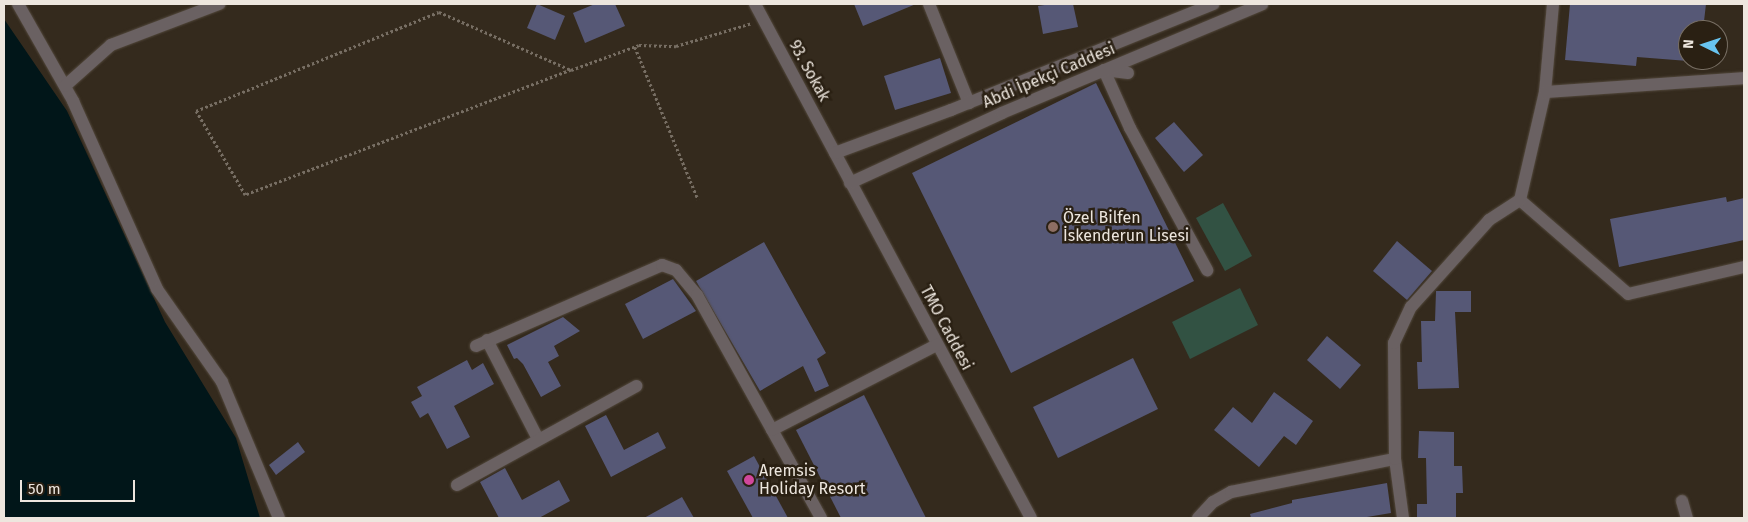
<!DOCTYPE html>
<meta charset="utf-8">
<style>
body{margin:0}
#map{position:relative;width:1748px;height:522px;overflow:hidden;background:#342a1d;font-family:"Fira Sans",sans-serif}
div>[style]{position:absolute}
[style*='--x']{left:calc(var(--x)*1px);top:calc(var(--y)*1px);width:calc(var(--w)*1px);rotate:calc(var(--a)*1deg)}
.green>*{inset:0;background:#325243}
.water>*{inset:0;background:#011619}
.building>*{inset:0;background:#565876}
.path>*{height:2.5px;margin-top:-1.25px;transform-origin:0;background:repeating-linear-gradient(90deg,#776e63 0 2.5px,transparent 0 5px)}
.roads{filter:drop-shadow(0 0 1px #52483c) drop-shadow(0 0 1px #52483c)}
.minor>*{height:12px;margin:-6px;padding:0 6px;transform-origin:6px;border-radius:6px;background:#6a6162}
.dots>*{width:14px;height:14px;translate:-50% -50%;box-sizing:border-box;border:2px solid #2a2013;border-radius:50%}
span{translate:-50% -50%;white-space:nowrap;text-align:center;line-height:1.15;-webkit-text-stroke:5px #2a2013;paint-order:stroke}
.street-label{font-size:16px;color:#ede6de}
.poi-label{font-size:16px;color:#ede6de}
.left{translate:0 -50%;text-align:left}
.frame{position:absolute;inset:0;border:5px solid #ede6de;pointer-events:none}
.north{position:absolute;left:1678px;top:20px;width:50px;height:50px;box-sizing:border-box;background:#2a2013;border:1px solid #786f64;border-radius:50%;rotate:274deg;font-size:14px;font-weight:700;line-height:20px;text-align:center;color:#ede6de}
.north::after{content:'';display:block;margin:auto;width:18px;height:22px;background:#68c4f0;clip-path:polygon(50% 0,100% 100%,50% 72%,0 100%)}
.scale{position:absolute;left:20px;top:480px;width:115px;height:22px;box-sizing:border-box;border:2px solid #ede6de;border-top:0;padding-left:6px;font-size:15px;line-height:18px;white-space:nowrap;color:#ede6de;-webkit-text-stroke:4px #2a2013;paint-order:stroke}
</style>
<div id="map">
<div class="green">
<div style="clip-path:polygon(1223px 203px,1252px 256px,1225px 271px,1196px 218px)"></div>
<div style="clip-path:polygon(1240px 288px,1258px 325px,1190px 359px,1172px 322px)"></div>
</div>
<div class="water">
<div style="clip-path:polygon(4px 19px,67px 111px,165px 322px,236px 438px,260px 518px,4px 518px)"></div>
</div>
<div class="building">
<div style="clip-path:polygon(537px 4px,565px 16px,555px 40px,527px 28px)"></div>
<div style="clip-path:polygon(595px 4px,615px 4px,625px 26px,585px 43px,573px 13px)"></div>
<div style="clip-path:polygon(854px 4px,916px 4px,863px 26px)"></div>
<div style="clip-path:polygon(1051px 4px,1073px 4px,1078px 27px,1043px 34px,1038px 6px)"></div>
<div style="clip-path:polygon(1570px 4px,1706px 4px,1703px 30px,1688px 30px,1688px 61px,1637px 57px,1636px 66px,1565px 60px)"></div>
<div style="clip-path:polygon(940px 58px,951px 93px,895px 110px,884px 76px)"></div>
<div style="clip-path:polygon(1096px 83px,1194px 281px,1011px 373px,912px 173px)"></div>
<div style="clip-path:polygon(1174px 122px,1203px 155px,1184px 172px,1155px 138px)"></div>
<div style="clip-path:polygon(1726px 197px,1727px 202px,1744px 198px,1744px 240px,1619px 267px,1610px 219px)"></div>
<div style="clip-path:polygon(1397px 241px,1432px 271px,1407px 300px,1373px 271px)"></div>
<div style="clip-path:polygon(764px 242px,826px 353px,817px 359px,829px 386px,815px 392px,803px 366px,760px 391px,696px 281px)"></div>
<div style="clip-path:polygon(673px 279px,696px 311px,643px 339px,625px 304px)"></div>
<div style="clip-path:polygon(1436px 291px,1471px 291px,1471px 312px,1455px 312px,1459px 388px,1418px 389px,1417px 362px,1422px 362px,1421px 321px,1435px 321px)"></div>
<div style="clip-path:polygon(563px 317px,580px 331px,554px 346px,559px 356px,548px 362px,561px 386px,541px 397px,523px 364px,517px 358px,514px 359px,507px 345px)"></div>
<div style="clip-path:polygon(1327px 336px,1361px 365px,1340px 389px,1307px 360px)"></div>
<div style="clip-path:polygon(1133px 358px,1158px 409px,1058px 458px,1033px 407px)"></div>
<div style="clip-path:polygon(467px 360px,472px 370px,483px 363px,494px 384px,454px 406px,470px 437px,447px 449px,428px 413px,420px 418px,411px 402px,422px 396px,417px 387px)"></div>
<div style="clip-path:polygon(1274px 392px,1313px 421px,1296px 445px,1284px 436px,1259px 467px,1214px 430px,1233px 407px,1252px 423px)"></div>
<div style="clip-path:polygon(864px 395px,926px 518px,841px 518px,796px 430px)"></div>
<div style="clip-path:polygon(606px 415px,624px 450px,658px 432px,666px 448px,611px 477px,585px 426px)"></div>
<div style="clip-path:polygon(1419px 431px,1454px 432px,1454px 466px,1462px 466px,1463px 493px,1456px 493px,1456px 518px,1417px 518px,1417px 504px,1427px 504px,1426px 458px,1418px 458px)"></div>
<div style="clip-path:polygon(298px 442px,305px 452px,276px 475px,269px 465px)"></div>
<div style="clip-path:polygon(754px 456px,788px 518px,753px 518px,727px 471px)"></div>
<div style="clip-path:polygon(505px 468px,522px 500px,559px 480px,570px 501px,539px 518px,499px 518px,480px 482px)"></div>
<div style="clip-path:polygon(1387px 483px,1391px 513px,1361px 518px,1251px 518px,1250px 514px,1292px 503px,1292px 500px)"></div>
<div style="clip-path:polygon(682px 497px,694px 518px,644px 518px)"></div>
</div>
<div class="path">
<div style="--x:635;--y:47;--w:165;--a:67.5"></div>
<div style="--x:571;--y:70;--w:349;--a:159"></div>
<div style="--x:245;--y:195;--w:97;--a:-120.3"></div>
<div style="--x:196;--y:111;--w:262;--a:-22.2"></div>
<div style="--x:439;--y:12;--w:144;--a:23.7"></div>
<div style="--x:571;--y:70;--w:72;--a:-20.2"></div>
<div style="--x:639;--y:45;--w:37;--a:2"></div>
<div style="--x:676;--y:46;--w:79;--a:-16.8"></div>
</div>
<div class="roads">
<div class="minor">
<div style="--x:18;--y:4;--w:112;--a:60.4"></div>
<div style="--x:73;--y:101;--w:206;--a:65.9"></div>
<div style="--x:157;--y:289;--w:113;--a:55"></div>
<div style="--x:222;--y:382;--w:147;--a:67.3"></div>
<div style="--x:755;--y:4;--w:583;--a:61.77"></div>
<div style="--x:929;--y:4;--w:107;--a:68"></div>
<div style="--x:1128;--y:73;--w:24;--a:-173"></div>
<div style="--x:1104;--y:70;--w:64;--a:65.9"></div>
<div style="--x:1130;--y:128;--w:162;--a:61.5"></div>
<div style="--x:65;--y:86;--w:62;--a:-41.7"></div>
<div style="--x:111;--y:45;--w:116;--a:-20.8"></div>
<div style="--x:1545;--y:92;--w:88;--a:-84.8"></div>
<div style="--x:835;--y:153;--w:124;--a:-20.3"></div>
<div style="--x:951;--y:110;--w:283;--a:-22"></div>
<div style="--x:850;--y:183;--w:167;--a:-24.7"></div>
<div style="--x:1002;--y:113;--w:282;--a:-22.7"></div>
<div style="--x:1520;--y:200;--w:143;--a:41"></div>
<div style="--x:1628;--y:294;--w:119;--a:-13.1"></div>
<div style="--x:487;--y:340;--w:111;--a:62.7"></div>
<div style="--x:476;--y:346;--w:203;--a:-23.5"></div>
<div style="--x:662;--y:265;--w:15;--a:20"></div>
<div style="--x:676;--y:270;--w:33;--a:50"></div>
<div style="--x:697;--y:295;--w:255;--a:60.9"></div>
<div style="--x:772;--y:430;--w:186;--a:-27.3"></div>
<div style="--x:457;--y:485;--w:205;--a:-28.9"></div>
<div style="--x:1682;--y:501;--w:18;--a:74"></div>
<div style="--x:1198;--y:518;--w:22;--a:-47"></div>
<div style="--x:1213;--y:502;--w:21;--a:-29"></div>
<div style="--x:1231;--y:492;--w:167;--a:-11.4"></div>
<div style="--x:1403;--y:518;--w:60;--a:-97.7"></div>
<div style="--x:1395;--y:459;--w:116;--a:-90.5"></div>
<div style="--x:1394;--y:343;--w:40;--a:-65"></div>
<div style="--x:1411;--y:307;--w:117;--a:-48.1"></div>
<div style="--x:1489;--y:220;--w:37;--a:-33"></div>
<div style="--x:1520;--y:200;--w:111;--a:-77"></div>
<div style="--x:1545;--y:92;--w:199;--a:-4"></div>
</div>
</div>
<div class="dots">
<div style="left:1053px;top:227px;background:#8d6e63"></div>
<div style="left:749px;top:480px;background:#d1479c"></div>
</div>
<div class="street-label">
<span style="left:809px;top:71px;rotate:61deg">93. Sokak</span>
<span style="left:1049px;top:76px;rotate:-23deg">Abdi İpekçi Caddesi</span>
<span style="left:946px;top:328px;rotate:62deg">TMO Caddesi</span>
</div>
<div class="poi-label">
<span class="left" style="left:1063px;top:227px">Özel Bilfen<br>İskenderun Lisesi</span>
<span class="left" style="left:759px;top:480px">Aremsis<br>Holiday Resort</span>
</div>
<div class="frame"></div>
<div class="north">N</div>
<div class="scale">50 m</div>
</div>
